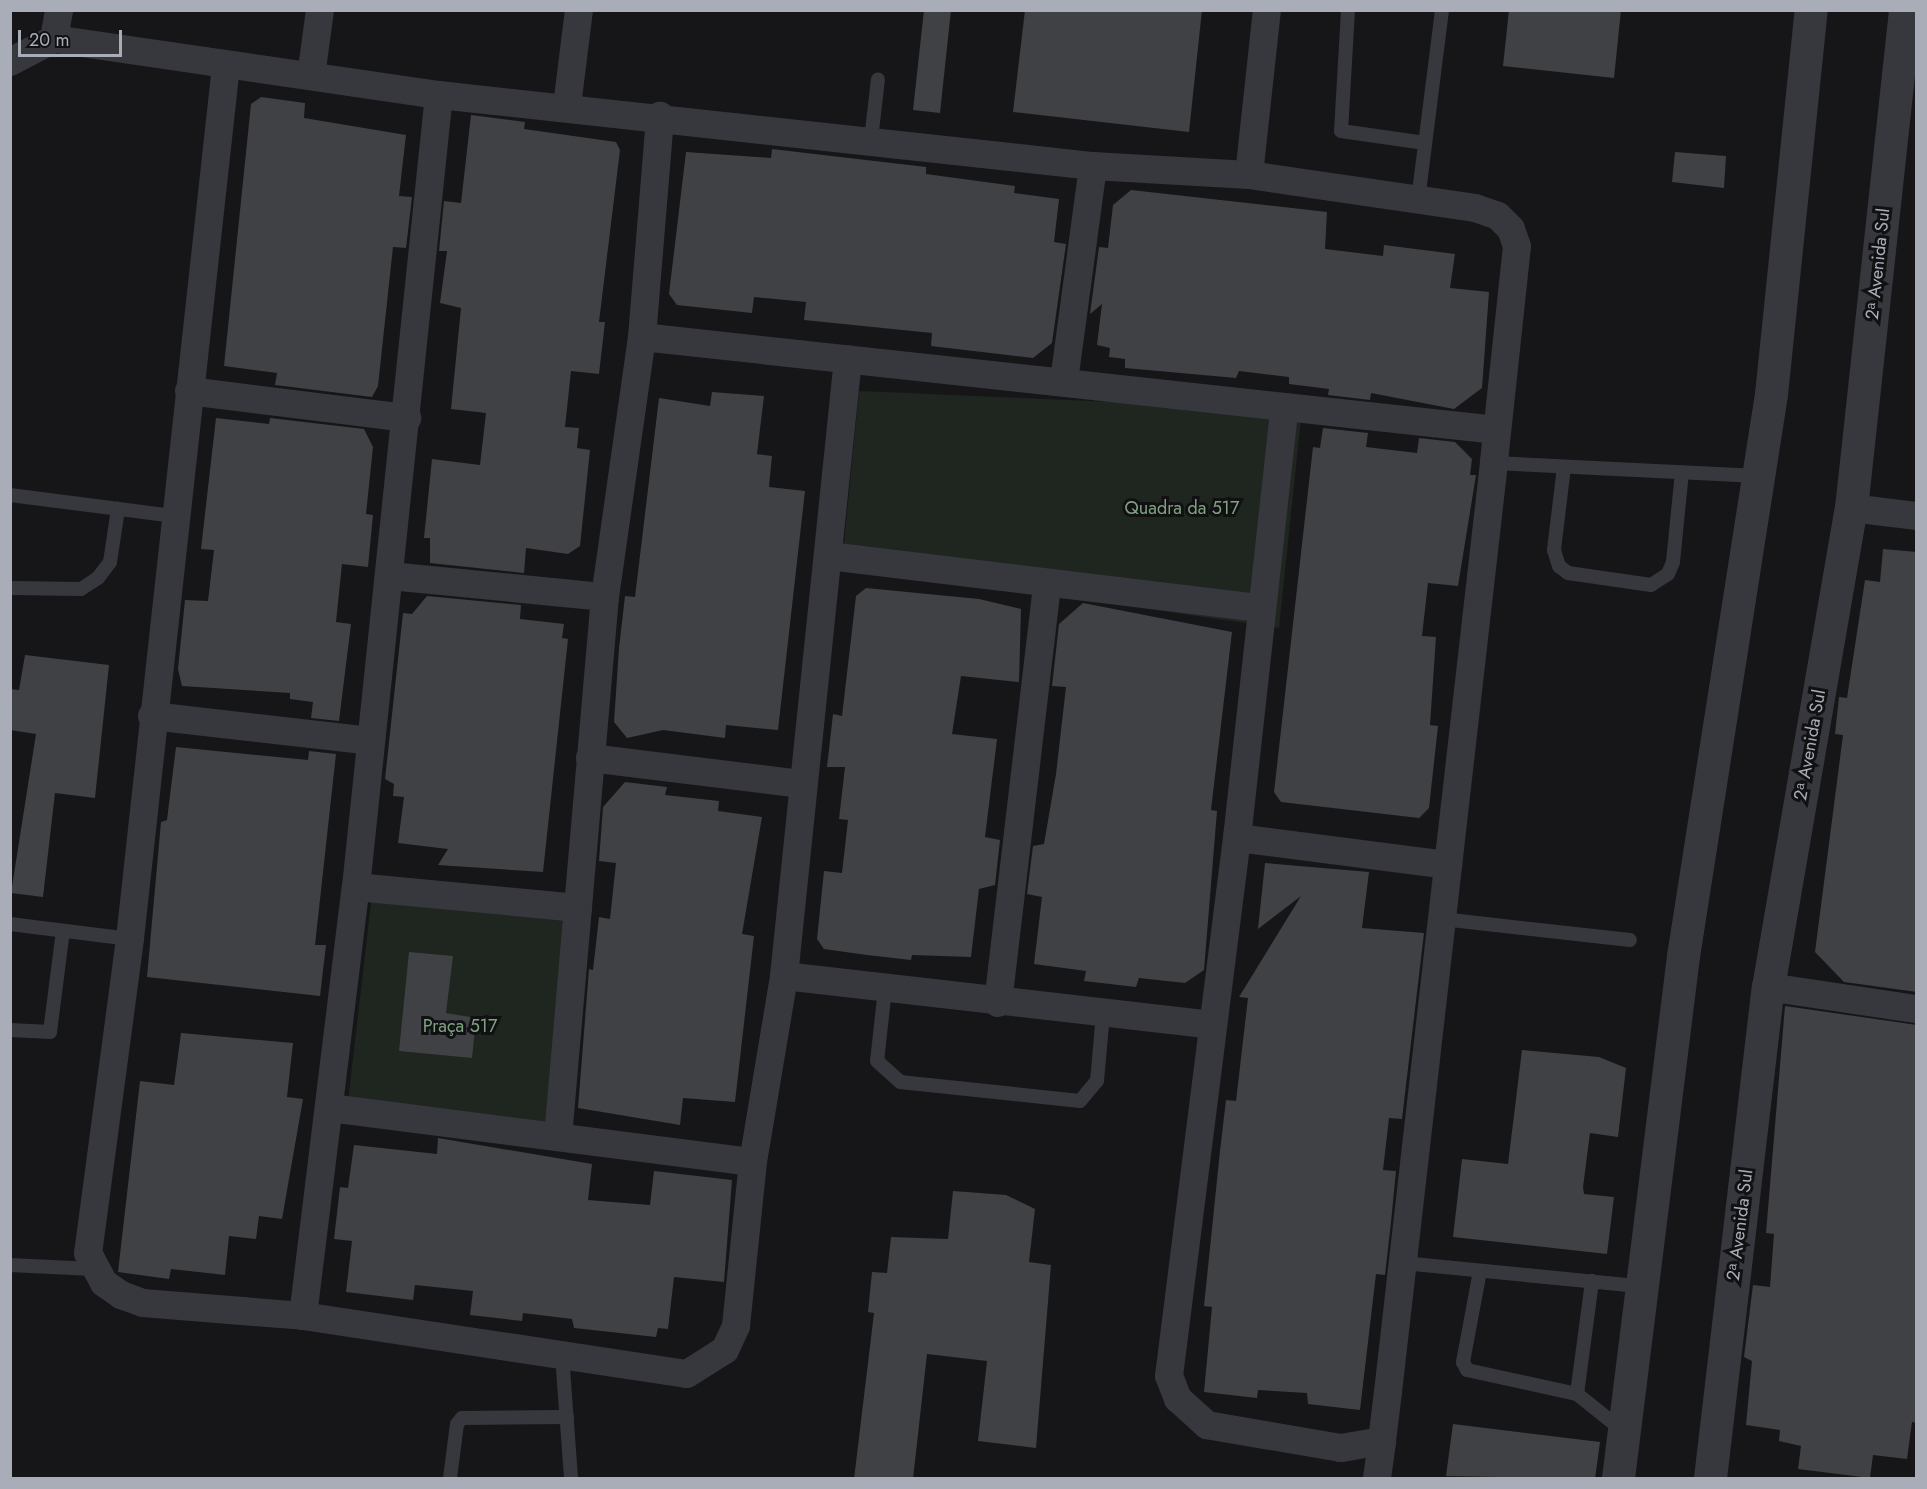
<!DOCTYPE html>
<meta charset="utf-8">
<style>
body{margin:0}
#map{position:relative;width:1927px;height:1489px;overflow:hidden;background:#161618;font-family:Jost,sans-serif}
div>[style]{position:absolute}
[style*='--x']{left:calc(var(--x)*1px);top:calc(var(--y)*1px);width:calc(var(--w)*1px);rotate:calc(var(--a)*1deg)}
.green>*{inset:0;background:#1e261f}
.building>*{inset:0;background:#404145}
.service>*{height:14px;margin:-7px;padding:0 7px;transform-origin:7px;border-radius:7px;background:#37383d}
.minor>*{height:28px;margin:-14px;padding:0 14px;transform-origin:14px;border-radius:14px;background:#37383d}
.tertiary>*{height:33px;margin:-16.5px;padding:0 16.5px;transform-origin:16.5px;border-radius:16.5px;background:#37383d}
span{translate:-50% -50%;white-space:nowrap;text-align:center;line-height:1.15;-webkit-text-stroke:6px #111113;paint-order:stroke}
.street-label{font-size:18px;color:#a8adb8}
.park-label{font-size:18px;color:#7fa381}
.frame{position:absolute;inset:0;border:12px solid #a8adb8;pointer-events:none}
.scale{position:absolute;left:18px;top:30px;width:104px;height:27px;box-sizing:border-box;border:3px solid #a8adb8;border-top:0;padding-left:8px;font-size:18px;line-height:21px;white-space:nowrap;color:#a8adb8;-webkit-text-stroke:4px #111113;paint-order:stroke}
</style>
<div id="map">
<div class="green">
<div style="clip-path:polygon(859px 391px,1302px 410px,1279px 628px,842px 564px)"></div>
<div style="clip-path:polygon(372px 894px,571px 914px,553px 1140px,346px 1119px)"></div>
</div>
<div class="building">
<div style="clip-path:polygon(924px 10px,951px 10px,940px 113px,913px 110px)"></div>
<div style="clip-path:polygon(1025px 10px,1202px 10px,1189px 132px,1013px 112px)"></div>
<div style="clip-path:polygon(1509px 10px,1621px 10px,1614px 78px,1503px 66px)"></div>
<div style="clip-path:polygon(261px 97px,305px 103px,304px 118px,406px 135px,399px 196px,412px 197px,406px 248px,393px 247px,378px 386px,372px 397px,275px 385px,277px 373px,224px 366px,251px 104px)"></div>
<div style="clip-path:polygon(471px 115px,525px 122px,524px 129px,616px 142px,620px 150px,599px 322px,605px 322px,599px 374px,571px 371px,565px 427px,579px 428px,577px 448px,590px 450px,580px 546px,568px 554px,526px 548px,524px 573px,430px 563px,430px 538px,424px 538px,432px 459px,480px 465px,486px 413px,451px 409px,461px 308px,440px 303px,447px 251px,439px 251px,444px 201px,461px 203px)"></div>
<div style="clip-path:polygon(772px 149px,926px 167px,926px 174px,1015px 186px,1014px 193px,1059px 199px,1054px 242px,1066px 244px,1052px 343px,1033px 358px,931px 346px,932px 333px,804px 320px,806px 302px,754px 297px,752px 313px,677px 305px,669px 294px,686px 152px,771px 158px)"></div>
<div style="clip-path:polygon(1675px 152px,1726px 156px,1724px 188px,1672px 182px)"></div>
<div style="clip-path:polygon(1131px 190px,1327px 212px,1325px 249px,1383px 256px,1384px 245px,1455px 254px,1450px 288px,1489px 292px,1482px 388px,1454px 409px,1371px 393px,1370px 400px,1328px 395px,1329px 389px,1289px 384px,1289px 377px,1239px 371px,1236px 378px,1125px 368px,1125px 359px,1109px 357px,1110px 348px,1097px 345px,1102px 304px,1090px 314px,1099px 247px,1108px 248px,1113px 205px)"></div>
<div style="clip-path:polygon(712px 392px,764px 396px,757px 454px,772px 456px,769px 487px,805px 491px,778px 730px,726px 725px,725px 738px,663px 730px,627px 738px,614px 722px,619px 648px,625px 596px,635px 597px,659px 398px,710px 406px)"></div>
<div style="clip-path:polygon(216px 418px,269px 424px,270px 418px,364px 429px,373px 447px,366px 514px,373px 515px,368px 567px,342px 564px,336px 622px,351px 624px,339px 721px,311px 718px,313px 702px,290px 699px,290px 693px,182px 686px,178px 669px,185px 600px,208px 601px,214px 550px,201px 549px)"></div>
<div style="clip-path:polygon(1323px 428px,1368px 433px,1366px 447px,1417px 453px,1419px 438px,1455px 442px,1472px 459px,1470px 475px,1476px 475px,1458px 586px,1428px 583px,1422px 636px,1436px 637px,1430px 725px,1438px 726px,1429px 808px,1419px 818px,1281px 802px,1274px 792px,1313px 447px,1320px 448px)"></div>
<div style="clip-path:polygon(1883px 549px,1917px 552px,1917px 992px,1844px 982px,1815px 952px,1843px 735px,1835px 734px,1839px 697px,1847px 698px,1865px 580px,1880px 582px)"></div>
<div style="clip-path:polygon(866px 588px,979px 599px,1021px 609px,1019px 682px,961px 676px,952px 734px,997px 739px,985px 837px,1000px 840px,995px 885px,979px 889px,971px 957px,912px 955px,911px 960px,867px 955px,824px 949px,817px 939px,824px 871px,842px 873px,848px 820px,839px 819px,845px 767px,827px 767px,833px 714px,842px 716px,856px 596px)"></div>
<div style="clip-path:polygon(427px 596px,521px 605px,520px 619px,564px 624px,562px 638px,568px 639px,543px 872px,438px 865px,448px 849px,398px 843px,404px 797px,393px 796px,394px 784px,385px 779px,403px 613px,412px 614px)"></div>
<div style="clip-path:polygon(1083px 603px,1232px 632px,1211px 810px,1217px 811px,1204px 970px,1185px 983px,1139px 978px,1136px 987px,1084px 981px,1086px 971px,1034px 964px,1042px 897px,1027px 894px,1033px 846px,1044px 844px,1056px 774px,1066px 687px,1052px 686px,1059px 624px)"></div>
<div style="clip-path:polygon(25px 655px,109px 665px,95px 798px,55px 793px,43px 897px,11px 893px,36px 734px,10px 730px,10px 689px,19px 690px)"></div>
<div style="clip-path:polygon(176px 747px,308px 760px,309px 751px,336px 754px,315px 945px,326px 945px,320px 996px,147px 977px,161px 822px,167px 820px)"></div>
<div style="clip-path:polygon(625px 782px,667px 787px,665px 795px,719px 801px,718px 811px,762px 817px,742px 934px,754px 936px,735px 1102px,683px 1098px,680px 1125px,578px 1108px,589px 969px,593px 970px,599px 917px,610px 919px,616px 863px,599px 861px,603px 807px)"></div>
<div style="clip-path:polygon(1265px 863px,1369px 872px,1362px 928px,1424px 933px,1402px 1119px,1389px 1118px,1383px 1170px,1396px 1171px,1391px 1222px,1385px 1275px,1376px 1274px,1360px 1410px,1308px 1404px,1307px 1393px,1258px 1390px,1257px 1398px,1204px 1392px,1212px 1307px,1204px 1306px,1220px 1151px,1226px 1100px,1236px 1101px,1248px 998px,1239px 997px,1301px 896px,1258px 929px)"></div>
<div style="clip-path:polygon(409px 952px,453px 956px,446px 1013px,476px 1018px,472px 1058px,399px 1051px)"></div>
<div style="clip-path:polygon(1785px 1006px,1917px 1025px,1917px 1423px,1912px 1422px,1907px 1459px,1873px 1455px,1870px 1478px,1798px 1469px,1801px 1446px,1779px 1441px,1780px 1430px,1746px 1425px,1752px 1361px,1744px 1357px,1753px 1285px,1770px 1287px,1774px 1234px,1766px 1233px)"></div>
<div style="clip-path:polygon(181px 1033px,293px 1043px,287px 1097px,303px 1099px,282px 1219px,259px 1216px,256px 1239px,229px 1236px,225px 1275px,171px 1269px,169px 1279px,118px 1272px,140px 1081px,174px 1085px)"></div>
<div style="clip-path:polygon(1522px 1050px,1599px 1057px,1626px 1068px,1618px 1137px,1590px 1133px,1583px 1187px,1584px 1194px,1614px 1197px,1607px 1254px,1453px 1237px,1462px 1159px,1508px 1164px)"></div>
<div style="clip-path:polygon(438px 1138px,592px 1164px,588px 1200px,650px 1205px,654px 1171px,732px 1180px,724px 1282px,674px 1277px,668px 1329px,658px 1328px,656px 1337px,574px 1328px,572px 1319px,523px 1313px,522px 1321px,470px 1315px,473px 1291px,415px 1285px,413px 1300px,346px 1292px,352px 1241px,334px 1239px,340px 1187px,348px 1188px,354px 1145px,437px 1154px)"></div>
<div style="clip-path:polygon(953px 1191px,1006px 1195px,1035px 1209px,1029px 1262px,1051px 1265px,1036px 1448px,978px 1441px,987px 1361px,927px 1354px,913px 1479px,854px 1479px,874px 1313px,868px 1312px,872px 1272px,887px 1273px,891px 1237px,948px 1239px)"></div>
<div style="clip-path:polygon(1453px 1424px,1600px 1442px,1595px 1479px,1446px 1476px)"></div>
</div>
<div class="service">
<div style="--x:1348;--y:10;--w:121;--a:93.3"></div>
<div style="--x:1341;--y:131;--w:85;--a:8.1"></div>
<div style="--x:871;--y:140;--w:61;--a:-83.5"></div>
<div style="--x:1418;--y:200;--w:192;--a:-82.8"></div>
<div style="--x:1494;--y:463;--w:264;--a:2.8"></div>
<div style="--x:1564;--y:467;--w:84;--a:96.9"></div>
<div style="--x:1554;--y:550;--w:17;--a:73"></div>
<div style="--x:1559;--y:566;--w:11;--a:38"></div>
<div style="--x:1568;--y:573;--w:84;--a:8.2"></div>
<div style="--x:1651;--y:585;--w:20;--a:-33"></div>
<div style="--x:1668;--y:574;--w:13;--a:-67"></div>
<div style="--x:1673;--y:562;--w:90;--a:-84.3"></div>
<div style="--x:10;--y:495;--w:166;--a:7.3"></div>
<div style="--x:10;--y:588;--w:71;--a:0.8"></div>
<div style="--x:81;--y:589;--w:20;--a:-33"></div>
<div style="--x:98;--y:578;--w:20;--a:-53"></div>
<div style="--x:110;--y:562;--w:54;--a:-81.4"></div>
<div style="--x:1442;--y:919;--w:189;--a:6.4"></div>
<div style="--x:10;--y:924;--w:121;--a:7.1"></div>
<div style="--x:885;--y:989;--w:72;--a:96.3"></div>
<div style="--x:877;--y:1061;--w:31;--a:42"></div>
<div style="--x:900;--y:1082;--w:181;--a:6"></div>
<div style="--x:1080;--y:1101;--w:26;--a:-50"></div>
<div style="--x:1097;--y:1081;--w:67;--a:-84.9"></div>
<div style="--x:10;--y:1030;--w:40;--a:2.9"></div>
<div style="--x:50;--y:1032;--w:102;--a:-82.7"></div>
<div style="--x:1403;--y:1263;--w:237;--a:5.6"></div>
<div style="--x:10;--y:1265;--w:83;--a:2.8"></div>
<div style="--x:1480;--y:1271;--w:93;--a:100.6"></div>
<div style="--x:1463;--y:1362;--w:9;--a:63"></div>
<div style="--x:1467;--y:1370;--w:113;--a:12.3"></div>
<div style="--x:1577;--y:1394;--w:114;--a:-82.4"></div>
<div style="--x:562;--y:1355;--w:123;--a:85.8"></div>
<div style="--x:1577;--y:1394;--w:58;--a:38.7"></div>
<div style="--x:450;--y:1478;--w:54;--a:-82.6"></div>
<div style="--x:457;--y:1424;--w:8;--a:-50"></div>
<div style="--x:462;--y:1418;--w:105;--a:-0.5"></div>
</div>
<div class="minor">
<div style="--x:54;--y:39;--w:29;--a:-80"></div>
<div style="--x:10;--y:62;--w:50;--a:-27.6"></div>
<div style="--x:54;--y:39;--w:389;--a:8.3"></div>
<div style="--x:439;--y:95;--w:658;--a:6.2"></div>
<div style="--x:1093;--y:166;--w:156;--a:3.3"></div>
<div style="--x:1249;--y:175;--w:228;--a:8.3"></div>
<div style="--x:1475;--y:208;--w:24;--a:19"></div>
<div style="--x:1498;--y:216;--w:18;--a:45"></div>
<div style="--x:1511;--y:229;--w:18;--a:71"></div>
<div style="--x:1517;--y:246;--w:218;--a:96.1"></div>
<div style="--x:1494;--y:463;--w:935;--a:96.51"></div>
<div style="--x:1388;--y:1392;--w:49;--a:97"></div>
<div style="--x:1382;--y:1441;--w:42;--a:170.3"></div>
<div style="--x:1341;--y:1448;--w:136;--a:-170.3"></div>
<div style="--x:1207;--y:1425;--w:39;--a:-138"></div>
<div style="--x:1178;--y:1399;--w:25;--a:-111"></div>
<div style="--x:1169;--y:1376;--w:542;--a:-82.8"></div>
<div style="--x:1237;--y:838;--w:431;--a:-83.7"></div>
<div style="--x:226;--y:66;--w:878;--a:96.28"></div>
<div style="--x:130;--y:939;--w:317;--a:97.6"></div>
<div style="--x:88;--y:1253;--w:34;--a:62"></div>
<div style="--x:104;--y:1283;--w:21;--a:35"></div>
<div style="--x:121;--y:1295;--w:23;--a:20"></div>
<div style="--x:143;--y:1303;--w:161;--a:4.6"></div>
<div style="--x:303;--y:1316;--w:388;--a:8.6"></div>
<div style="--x:687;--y:1374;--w:45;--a:-32.3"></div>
<div style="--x:725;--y:1350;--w:26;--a:-65"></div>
<div style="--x:736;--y:1326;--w:165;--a:-84.1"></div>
<div style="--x:753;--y:1162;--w:189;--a:-80.5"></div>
<div style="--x:784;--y:976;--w:620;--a:-84.08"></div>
<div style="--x:311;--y:76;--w:67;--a:-82.2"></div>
<div style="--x:567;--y:106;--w:97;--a:-82.9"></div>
<div style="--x:1249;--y:175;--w:166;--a:-83.8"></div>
<div style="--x:642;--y:337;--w:860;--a:6.21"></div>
<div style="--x:1064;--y:381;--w:217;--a:-82.3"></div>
<div style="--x:189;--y:391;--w:220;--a:7.1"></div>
<div style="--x:1851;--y:508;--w:65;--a:7"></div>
<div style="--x:829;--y:556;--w:432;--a:6.9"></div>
<div style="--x:390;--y:576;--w:216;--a:5.6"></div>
<div style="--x:152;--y:716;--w:220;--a:6.5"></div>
<div style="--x:590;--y:758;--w:214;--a:7"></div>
<div style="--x:1237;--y:838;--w:213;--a:7.3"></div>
<div style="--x:356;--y:887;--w:223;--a:5.4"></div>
<div style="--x:784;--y:976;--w:431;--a:6.5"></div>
<div style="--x:1768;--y:987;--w:150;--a:8.5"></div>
<div style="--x:998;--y:1003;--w:422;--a:-83.3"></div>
<div style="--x:330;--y:1108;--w:426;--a:7.3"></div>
<div style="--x:558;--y:1137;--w:542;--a:-85.03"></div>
<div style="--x:605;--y:597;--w:263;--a:-81.9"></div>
<div style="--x:642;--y:337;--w:222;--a:-85.3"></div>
<div style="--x:303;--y:1316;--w:432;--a:-83"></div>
<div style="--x:356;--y:887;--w:796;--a:-84.02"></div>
<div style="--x:1377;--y:1478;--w:37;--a:-82"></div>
</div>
<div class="tertiary">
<div style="--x:1618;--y:1478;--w:526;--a:-82.9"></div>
<div style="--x:1683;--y:956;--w:569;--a:-81.1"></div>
<div style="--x:1771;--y:394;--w:386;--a:-84.1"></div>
<div style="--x:1710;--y:1478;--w:494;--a:-83.3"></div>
<div style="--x:1768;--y:987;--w:486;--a:-80.2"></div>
<div style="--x:1851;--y:508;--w:501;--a:-83.81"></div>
</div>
<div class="street-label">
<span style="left:1878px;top:264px;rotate:-84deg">2ᵃ Avenida Sul</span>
<span style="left:1810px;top:745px;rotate:-80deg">2ᵃ Avenida Sul</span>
<span style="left:1740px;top:1225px;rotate:-83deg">2ᵃ Avenida Sul</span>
</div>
<div class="park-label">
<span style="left:1182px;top:508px">Quadra da 517</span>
<span style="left:460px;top:1026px">Praça 517</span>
</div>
<div class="frame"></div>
<div class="scale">20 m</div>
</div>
